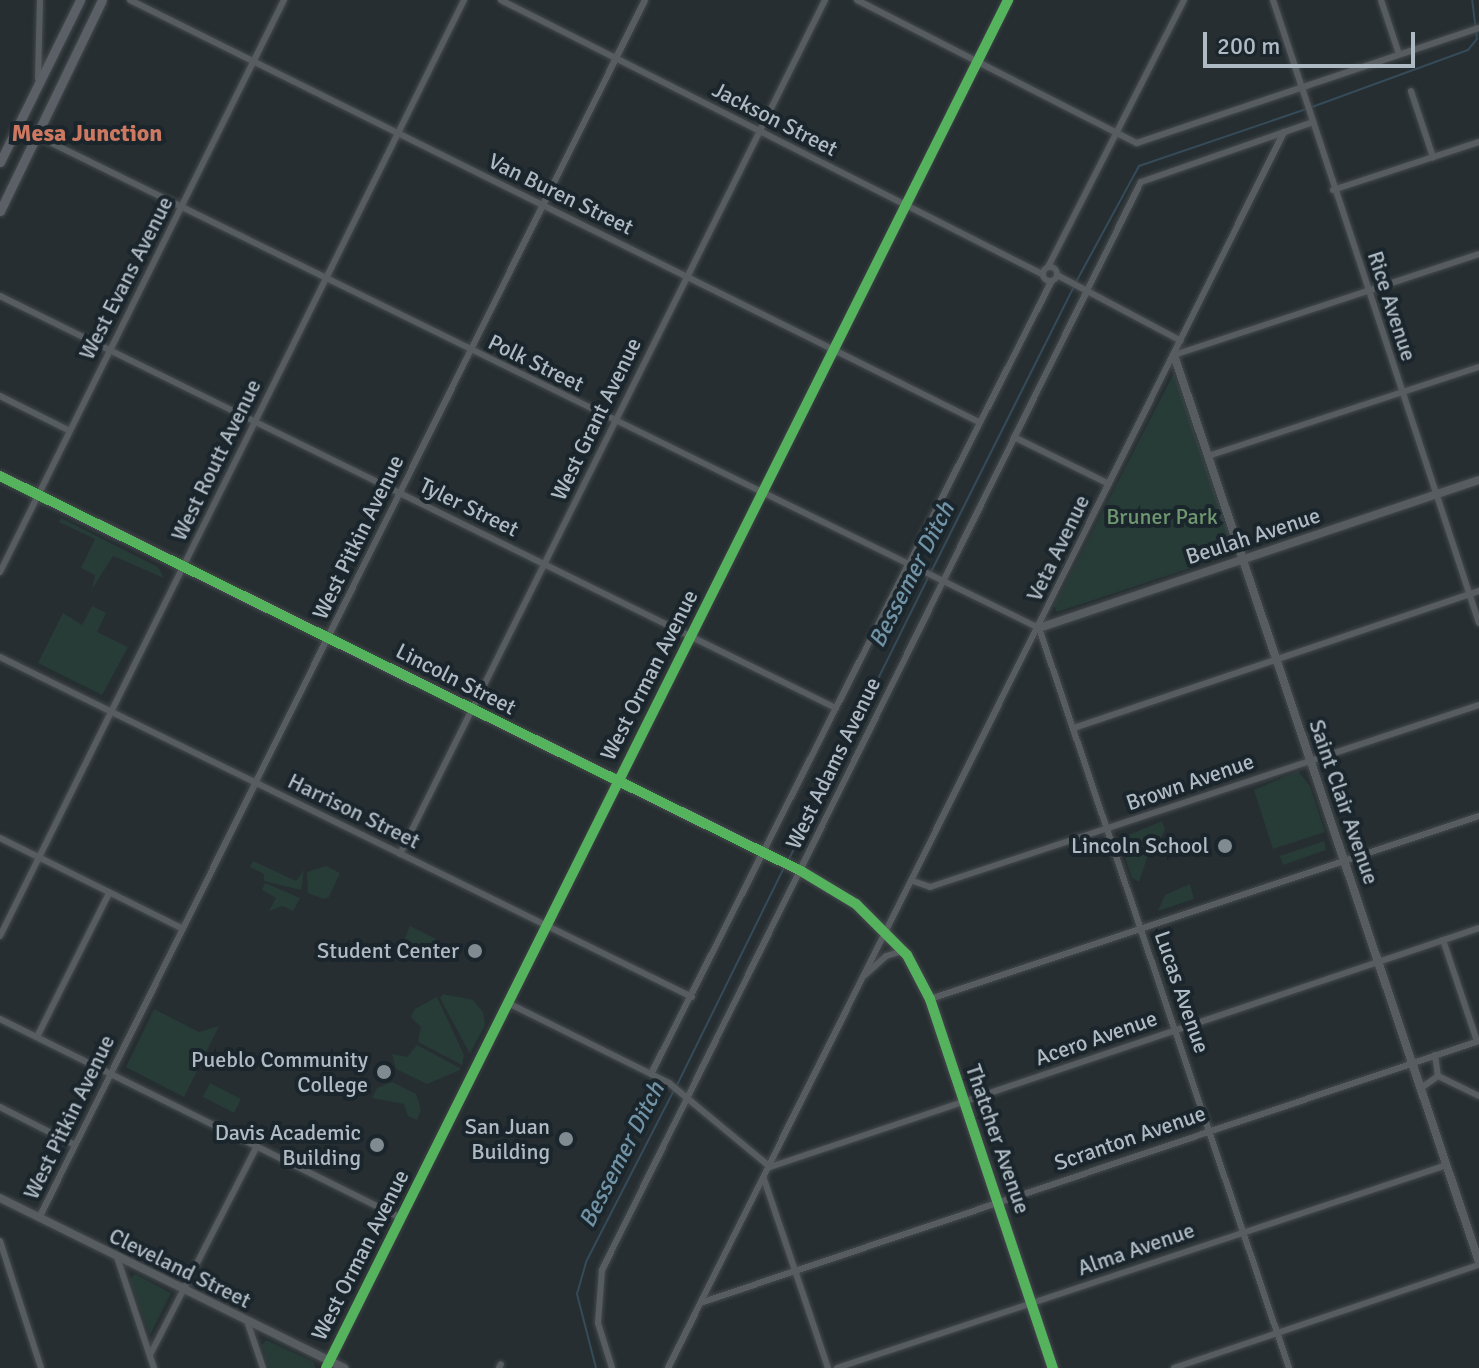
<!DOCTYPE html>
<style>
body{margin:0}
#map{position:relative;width:1479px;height:1368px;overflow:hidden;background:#262e31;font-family:Signika,sans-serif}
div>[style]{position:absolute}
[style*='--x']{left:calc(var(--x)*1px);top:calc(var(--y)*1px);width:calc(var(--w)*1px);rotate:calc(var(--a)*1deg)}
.green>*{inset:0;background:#273b37}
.stream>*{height:2px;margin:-1px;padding:0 1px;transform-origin:1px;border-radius:1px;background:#354b59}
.roads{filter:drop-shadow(0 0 2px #44494c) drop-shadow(0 0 2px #44494c)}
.minor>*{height:6px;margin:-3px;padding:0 3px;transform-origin:3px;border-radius:3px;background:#565c60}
.minor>.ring{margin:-3px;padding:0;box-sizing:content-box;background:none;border:6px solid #565c60;border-radius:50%}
.tertiary>*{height:8px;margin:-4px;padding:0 4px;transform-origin:4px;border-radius:4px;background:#565c60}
.secondary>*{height:9px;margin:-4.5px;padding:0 4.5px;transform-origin:4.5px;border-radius:4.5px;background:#5a6065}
.primary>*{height:10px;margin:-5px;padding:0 5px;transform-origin:5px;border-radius:5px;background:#585e62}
.cycleway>*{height:10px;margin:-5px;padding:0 5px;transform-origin:5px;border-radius:5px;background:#56b35d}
.dots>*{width:22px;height:22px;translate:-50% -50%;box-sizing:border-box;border:4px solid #1a252c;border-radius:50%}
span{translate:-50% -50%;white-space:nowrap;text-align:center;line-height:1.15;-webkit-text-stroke:8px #1a252c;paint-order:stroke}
.street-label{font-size:22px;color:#afbbc4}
.park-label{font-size:22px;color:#709870}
.poi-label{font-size:22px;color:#afbbc4}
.right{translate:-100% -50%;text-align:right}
.neighbourhood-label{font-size:24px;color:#cd7861;font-weight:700}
.water-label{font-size:24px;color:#7093a6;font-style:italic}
.scale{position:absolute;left:1203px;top:32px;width:212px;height:36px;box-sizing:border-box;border:4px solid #afbbc4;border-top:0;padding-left:10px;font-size:24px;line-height:28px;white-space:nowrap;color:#afbbc4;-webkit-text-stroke:6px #1a252c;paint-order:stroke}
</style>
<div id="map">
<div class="green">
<div style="clip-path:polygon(1174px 373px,1234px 549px,1227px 556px,1057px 612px,1054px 606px)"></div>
<div style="clip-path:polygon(61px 518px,158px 567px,164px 578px,113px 556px,92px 589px,95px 575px,81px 568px,95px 539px,59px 522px)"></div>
<div style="clip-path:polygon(92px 606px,106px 613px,97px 632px,128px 647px,102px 695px,38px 663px,63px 613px,82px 625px)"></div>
<div style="clip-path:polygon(1298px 771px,1310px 786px,1325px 832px,1273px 849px,1254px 790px)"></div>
<div style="clip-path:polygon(1162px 821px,1165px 830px,1157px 845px,1152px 843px,1139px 882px,1132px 878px,1119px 839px)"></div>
<div style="clip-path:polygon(1324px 841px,1326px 850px,1283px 865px,1280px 856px)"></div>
<div style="clip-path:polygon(253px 861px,296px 881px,304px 870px,301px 890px,264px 881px,264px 874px,250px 867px)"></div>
<div style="clip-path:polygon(326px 866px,340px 873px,329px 897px,323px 899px,308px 893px,307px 872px)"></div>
<div style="clip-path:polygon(265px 883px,300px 898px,293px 911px,283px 906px,269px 911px,276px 898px,262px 890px)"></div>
<div style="clip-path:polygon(1190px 884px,1194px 899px,1158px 911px,1165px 895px)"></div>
<div style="clip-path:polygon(410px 926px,436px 939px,430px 954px,404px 941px)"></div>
<div style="clip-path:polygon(443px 994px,473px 1000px,483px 1012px,485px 1025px,470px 1054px,440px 998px)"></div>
<div style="clip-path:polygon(437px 997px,464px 1055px,462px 1065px,418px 1042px,421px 1027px,411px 1017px,415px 1009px)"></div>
<div style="clip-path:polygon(154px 1009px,199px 1032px,219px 1026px,184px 1097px,126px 1067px)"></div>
<div style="clip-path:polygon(417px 1045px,460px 1068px,460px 1070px,427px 1084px,396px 1069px,392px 1054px,407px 1057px)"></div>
<div style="clip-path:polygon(392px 1082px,416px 1094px,421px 1110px,417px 1120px,408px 1116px,404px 1104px,372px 1098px,377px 1088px)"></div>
<div style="clip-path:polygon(210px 1083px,241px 1099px,234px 1113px,203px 1097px)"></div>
<div style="clip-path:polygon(135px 1274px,171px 1293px,150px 1335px,130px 1279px)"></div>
<div style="clip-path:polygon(266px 1340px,314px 1362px,315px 1368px,269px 1368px,262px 1345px)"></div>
</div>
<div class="stream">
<div style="--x:1312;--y:107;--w:166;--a:-20.1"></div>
<div style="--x:1468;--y:50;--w:14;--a:-51"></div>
<div style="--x:1477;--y:39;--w:39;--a:-97"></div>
<div style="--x:1076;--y:282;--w:132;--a:-61.5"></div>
<div style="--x:1139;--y:166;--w:176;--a:-18.8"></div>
<div style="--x:931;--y:572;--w:318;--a:-63.4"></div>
<div style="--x:789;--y:859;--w:313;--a:-63.7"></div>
<div style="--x:677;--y:1085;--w:242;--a:-63.8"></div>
<div style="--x:596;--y:1368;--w:76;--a:-104.4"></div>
<div style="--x:577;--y:1294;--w:35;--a:-74"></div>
<div style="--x:587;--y:1260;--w:191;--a:-62.9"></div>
</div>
<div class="roads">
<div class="minor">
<div style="--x:130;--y:0;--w:946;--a:26.43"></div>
<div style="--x:501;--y:0;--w:606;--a:26.86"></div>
<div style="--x:857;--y:0;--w:314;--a:27.1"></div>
<div style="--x:1137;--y:143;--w:361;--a:-18.6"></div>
<div style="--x:1273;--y:0;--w:656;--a:71.7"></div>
<div style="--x:1381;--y:0;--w:57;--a:71.6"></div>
<div style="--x:38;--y:78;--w:78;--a:-88.5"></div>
<div style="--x:1411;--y:91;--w:70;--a:71.6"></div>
<div style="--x:19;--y:127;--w:1136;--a:26.16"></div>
<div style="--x:1039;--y:628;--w:781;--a:71.33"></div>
<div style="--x:1333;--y:190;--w:154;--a:-18.2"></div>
<div class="ring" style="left:1043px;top:267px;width:8px;height:8px"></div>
<div style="--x:1048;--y:267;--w:300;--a:-63"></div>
<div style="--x:1057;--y:275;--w:140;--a:28"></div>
<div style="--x:0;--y:296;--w:932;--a:26.24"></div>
<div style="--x:1174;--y:355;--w:321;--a:-18.3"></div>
<div style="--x:0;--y:396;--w:78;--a:26.6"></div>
<div style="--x:1014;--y:437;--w:106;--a:26.3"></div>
<div style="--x:1208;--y:456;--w:285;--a:-18.2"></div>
<div style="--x:0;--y:572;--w:639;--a:-63.6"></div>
<div style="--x:0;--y:657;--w:771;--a:26.17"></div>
<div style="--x:1074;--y:728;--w:428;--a:-18.7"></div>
<div style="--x:0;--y:838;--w:204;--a:26.4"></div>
<div style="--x:400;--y:854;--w:954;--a:-63.54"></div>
<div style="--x:913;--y:881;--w:18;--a:19"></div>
<div style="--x:930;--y:887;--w:578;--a:-18.34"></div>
<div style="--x:0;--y:936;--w:1045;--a:-63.63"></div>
<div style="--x:1443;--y:940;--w:107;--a:71.4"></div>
<div style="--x:865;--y:975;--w:28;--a:-42"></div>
<div style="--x:886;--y:956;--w:17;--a:-17"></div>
<div style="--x:930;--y:999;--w:579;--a:-18.43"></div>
<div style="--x:508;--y:1003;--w:180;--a:26.4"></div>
<div style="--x:669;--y:1083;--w:131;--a:39.7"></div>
<div style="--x:770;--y:1167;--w:748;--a:-18.63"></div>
<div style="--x:0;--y:1019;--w:448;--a:26.4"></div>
<div style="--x:37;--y:1037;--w:161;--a:-63.4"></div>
<div style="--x:1435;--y:1055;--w:21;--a:82"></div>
<div style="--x:651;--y:1074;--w:887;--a:-63.2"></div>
<div style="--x:1421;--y:1088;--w:21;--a:-35"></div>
<div style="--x:1438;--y:1076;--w:46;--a:26"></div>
<div style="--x:0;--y:1107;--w:84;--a:26.9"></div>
<div style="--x:764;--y:1179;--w:200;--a:71.3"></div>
<div style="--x:39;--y:1218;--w:1360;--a:-63.55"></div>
<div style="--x:0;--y:1241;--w:133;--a:72.1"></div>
<div style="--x:117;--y:1257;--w:117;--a:71.6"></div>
<div style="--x:703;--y:1302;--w:819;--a:-18.59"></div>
<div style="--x:247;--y:1321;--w:50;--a:71.2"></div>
<div style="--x:150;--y:1355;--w:235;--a:-62.9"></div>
<div style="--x:499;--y:1368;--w:4;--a:-63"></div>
<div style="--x:612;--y:1368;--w:47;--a:-107.3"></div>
<div style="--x:598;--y:1323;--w:53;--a:-85.7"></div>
<div style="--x:602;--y:1270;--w:1214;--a:-63.65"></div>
<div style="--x:1141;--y:182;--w:179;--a:-19.2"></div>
<div style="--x:668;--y:1368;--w:1381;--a:-63.51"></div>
<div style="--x:837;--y:1368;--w:643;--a:-18.41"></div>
<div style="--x:1174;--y:1368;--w:322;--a:-18.7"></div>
</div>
<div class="tertiary">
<div style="--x:1174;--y:355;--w:957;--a:71.41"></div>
<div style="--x:1039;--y:628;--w:464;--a:-18.6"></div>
<div style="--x:0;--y:1198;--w:384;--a:26.3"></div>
<div style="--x:330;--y:1360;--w:1520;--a:-63.5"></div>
</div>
<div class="secondary">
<div style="--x:0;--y:162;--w:181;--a:-63.7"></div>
<div style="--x:0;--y:211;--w:234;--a:-64.2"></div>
</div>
<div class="primary">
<div style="--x:0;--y:476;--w:893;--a:26.25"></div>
<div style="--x:801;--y:871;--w:64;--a:31"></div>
<div style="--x:856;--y:904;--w:72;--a:45"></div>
<div style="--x:907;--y:955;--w:50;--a:62.4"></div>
<div style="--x:930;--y:999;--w:389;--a:71.6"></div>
</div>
</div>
<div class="cycleway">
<div style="--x:0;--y:476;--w:893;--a:26.25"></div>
<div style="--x:801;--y:871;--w:64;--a:31"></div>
<div style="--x:856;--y:904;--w:72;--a:45"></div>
<div style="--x:907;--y:955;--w:50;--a:62.4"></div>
<div style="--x:930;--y:999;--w:389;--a:71.6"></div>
<div style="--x:326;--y:1368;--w:1529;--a:-63.5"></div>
</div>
<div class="dots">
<div style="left:1225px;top:846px;background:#7f8a91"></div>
<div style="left:475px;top:951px;background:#7f8a91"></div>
<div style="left:384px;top:1072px;background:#7f8a91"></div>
<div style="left:566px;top:1139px;background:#7f8a91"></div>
<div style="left:377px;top:1145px;background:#7f8a91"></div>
</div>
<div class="street-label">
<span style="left:775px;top:119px;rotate:27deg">Jackson Street</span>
<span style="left:561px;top:194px;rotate:26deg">Van Buren Street</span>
<span style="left:126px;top:278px;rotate:-63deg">West Evans Avenue</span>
<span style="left:1392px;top:306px;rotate:72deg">Rice Avenue</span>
<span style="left:536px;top:363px;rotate:26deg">Polk Street</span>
<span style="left:596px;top:419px;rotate:-64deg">West Grant Avenue</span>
<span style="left:216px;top:460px;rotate:-64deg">West Routt Avenue</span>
<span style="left:469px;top:507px;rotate:26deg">Tyler Street</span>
<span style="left:1253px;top:536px;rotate:-18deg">Beulah Avenue</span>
<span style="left:358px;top:537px;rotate:-64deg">West Pitkin Avenue</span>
<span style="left:1058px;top:548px;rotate:-64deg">Veta Avenue</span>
<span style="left:649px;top:675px;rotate:-63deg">West Orman Avenue</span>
<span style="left:456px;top:679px;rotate:27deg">Lincoln Street</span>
<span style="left:833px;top:763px;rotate:-64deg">West Adams Avenue</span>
<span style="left:1190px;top:782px;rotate:-19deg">Brown Avenue</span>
<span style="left:1344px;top:802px;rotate:71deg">Saint Clair Avenue</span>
<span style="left:354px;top:811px;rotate:26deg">Harrison Street</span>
<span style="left:1182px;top:992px;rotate:71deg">Lucas Avenue</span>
<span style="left:1096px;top:1038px;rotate:-19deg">Acero Avenue</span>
<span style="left:69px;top:1117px;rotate:-64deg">West Pitkin Avenue</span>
<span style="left:1130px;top:1138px;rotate:-19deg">Scranton Avenue</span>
<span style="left:998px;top:1139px;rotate:71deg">Thatcher Avenue</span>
<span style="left:1136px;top:1249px;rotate:-19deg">Alma Avenue</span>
<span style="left:360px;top:1255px;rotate:-63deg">West Orman Avenue</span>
<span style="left:180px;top:1268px;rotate:26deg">Cleveland Street</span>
</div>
<div class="park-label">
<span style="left:1162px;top:517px">Bruner Park</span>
</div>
<div class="poi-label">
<span class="right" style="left:1209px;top:846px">Lincoln School</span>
<span class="right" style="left:459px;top:951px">Student Center</span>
<span class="right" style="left:368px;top:1072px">Pueblo Community<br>College</span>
<span class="right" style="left:550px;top:1139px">San Juan<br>Building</span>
<span class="right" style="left:361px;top:1145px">Davis Academic<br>Building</span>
</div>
<div class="neighbourhood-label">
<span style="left:87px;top:134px">Mesa Junction</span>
</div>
<div class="water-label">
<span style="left:912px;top:575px;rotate:-63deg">Bessemer Ditch</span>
<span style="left:622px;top:1155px;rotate:-63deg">Bessemer Ditch</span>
</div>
<div class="scale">200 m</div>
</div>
